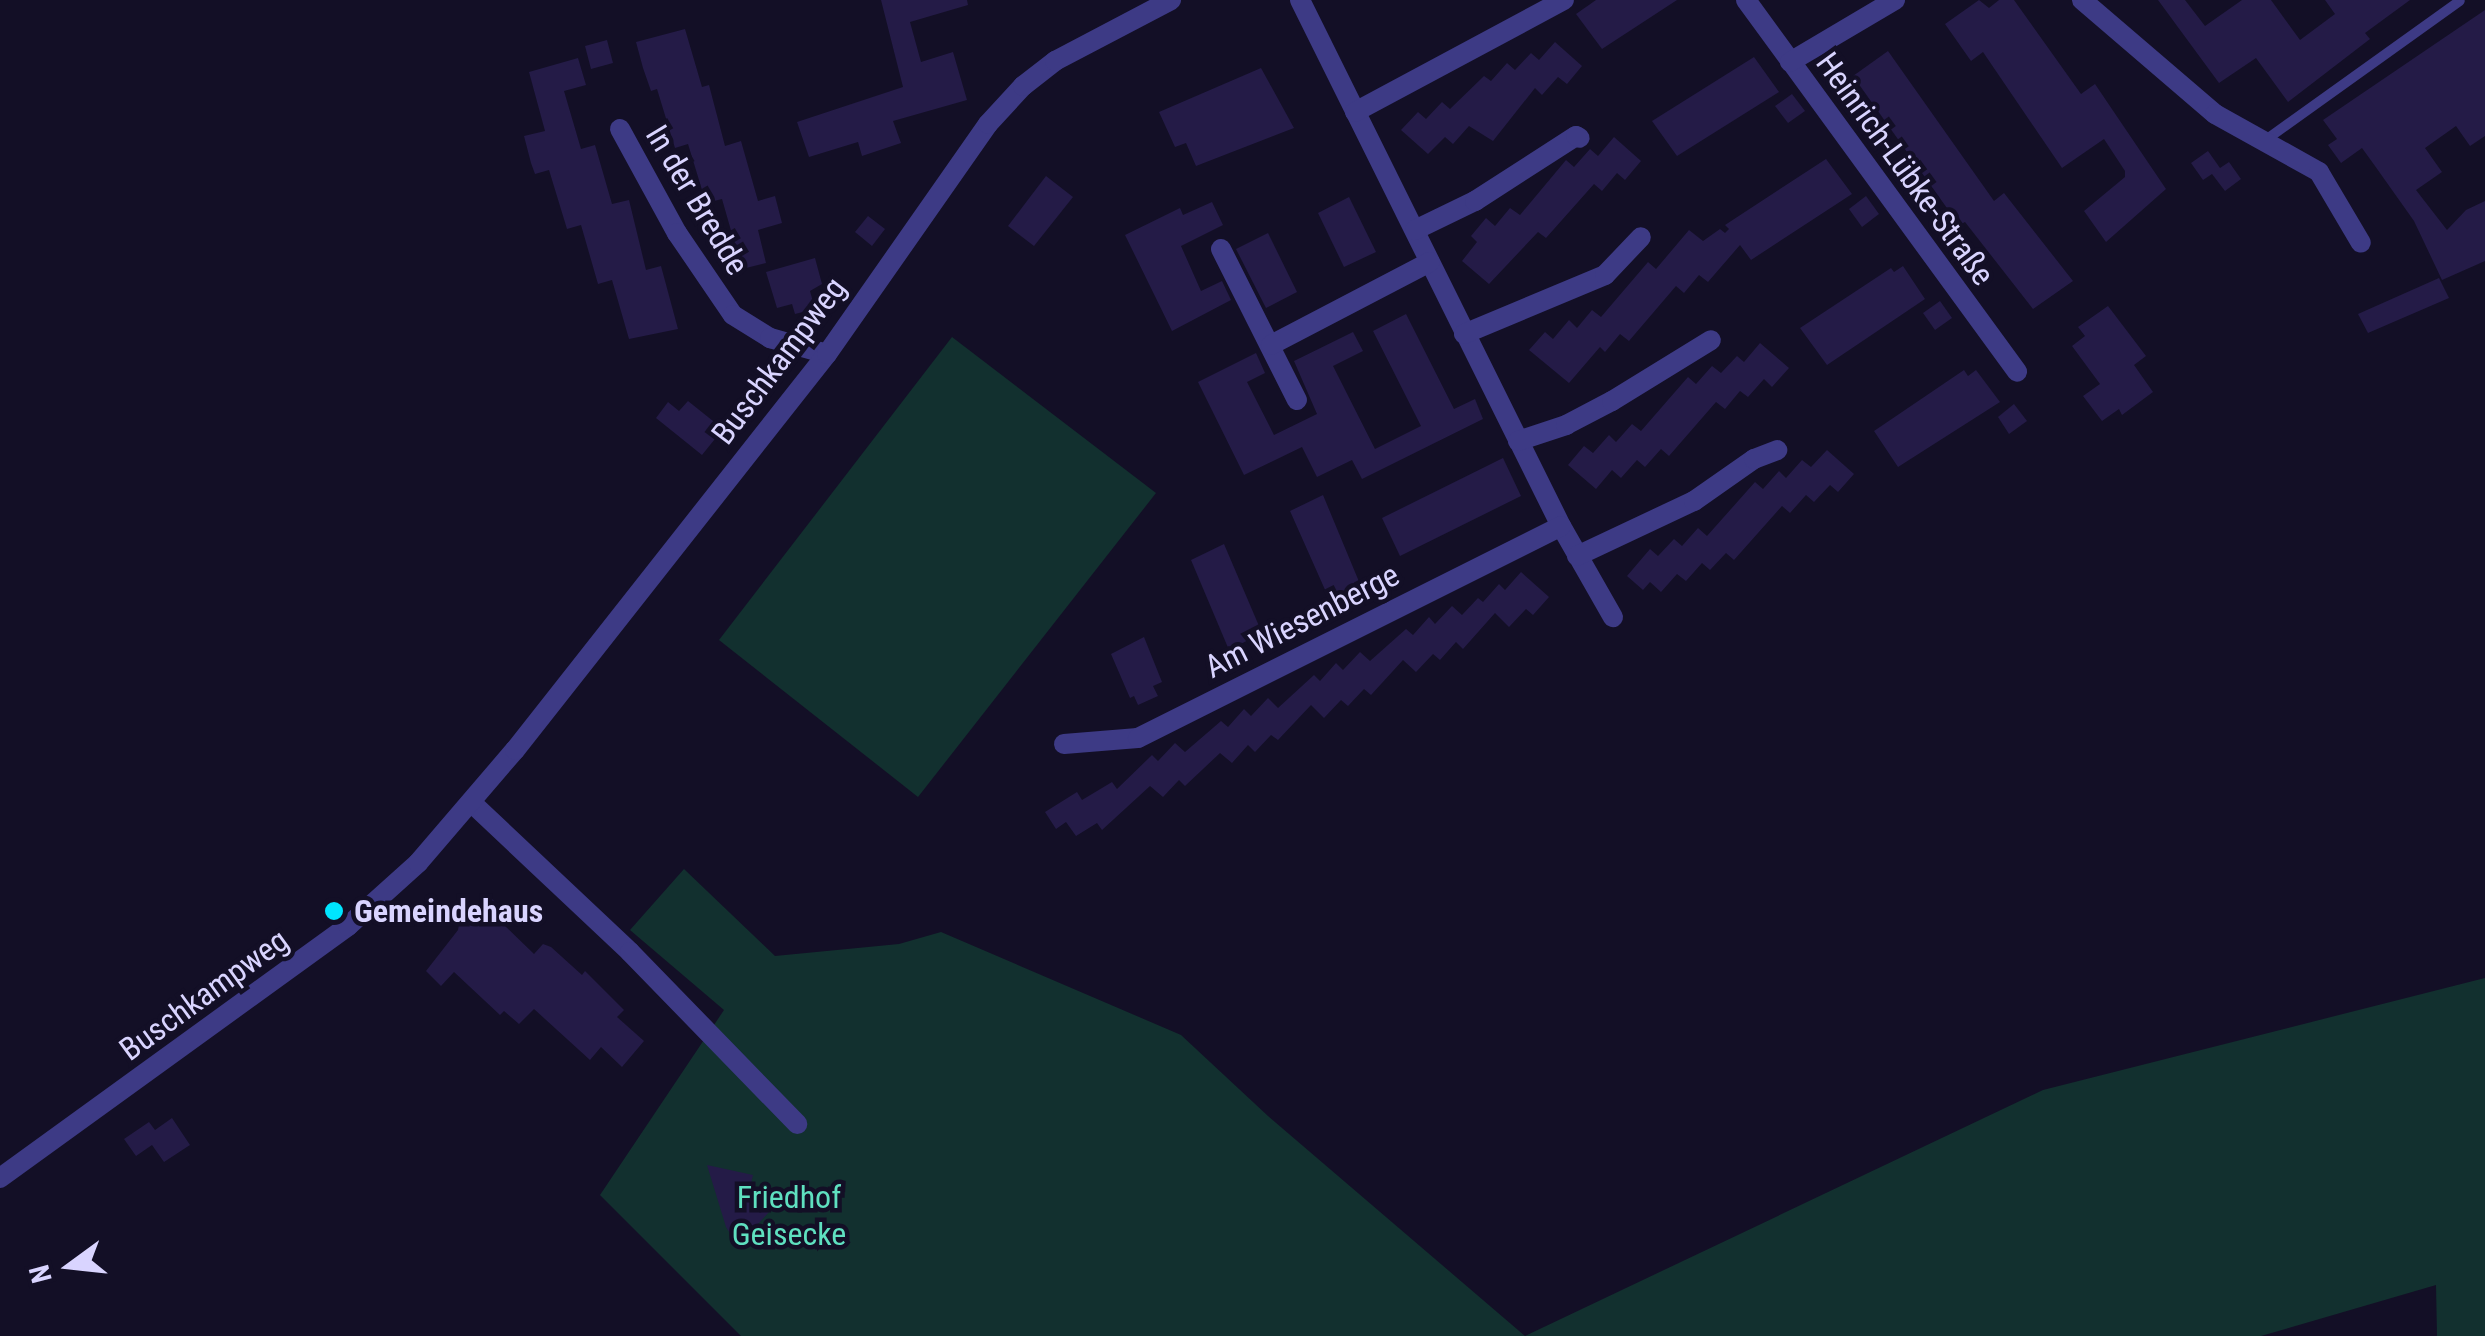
<!DOCTYPE html>
<meta charset="utf-8">
<style>
body{margin:0}
#map{position:relative;width:2485px;height:1336px;overflow:hidden;background:#130f26;font-family:"Roboto Condensed",sans-serif}
div>[style]{position:absolute}
[style*='--x']{left:calc(var(--x)*1px);top:calc(var(--y)*1px);width:calc(var(--w)*1px);rotate:calc(var(--a)*1deg)}
.green>*{inset:0;background:#12302f}
.building>*{inset:0;background:#241b47}
.lane>*{height:10px;margin:-5px;padding:0 5px;transform-origin:5px;border-radius:5px;background:#3d3a85}
.street>*{height:20px;margin:-10px;padding:0 10px;transform-origin:10px;border-radius:10px;background:#3d3a85}
.dots>*{width:28px;height:28px;translate:-50% -50%;box-sizing:border-box;border:5px solid #130f26;border-radius:50%}
span{translate:-50% -50%;white-space:nowrap;text-align:center;line-height:1.15;-webkit-text-stroke:9px #130f26;paint-order:stroke}
.street-label{font-size:32px;color:#d9d4ff}
.poi-label{font-size:32px;color:#d9d4ff;font-weight:700}
.left{translate:0 -50%;text-align:left}
.park-label{font-size:32px;color:#5fe0c0}
.north{position:absolute;left:20px;top:1216px;width:100px;height:100px;-webkit-text-stroke:8px #130f26;paint-order:stroke;rotate:255deg;font-size:28px;font-weight:700;line-height:40px;text-align:center;color:#d9d4ff}
.north::after{content:'';display:block;margin:auto;width:35px;height:45px;background:#d9d4ff;clip-path:polygon(50% 0,100% 100%,50% 72%,0 100%)}
</style>
<div id="map">
<div class="green">
<div style="clip-path:polygon(952px 337px,1156px 493px,918px 797px,719px 640px)"></div>
<div style="clip-path:polygon(684px 869px,775px 956px,899px 944px,941px 932px,1181px 1035px,1268px 1116px,1525px 1336px,2043px 1090px,2485px 978px,2485px 1336px,2437px 1336px,2436px 1285px,2261px 1336px,741px 1336px,600px 1195px,724px 1010px,630px 930px)"></div>
</div>
<div class="building">
<div style="clip-path:polygon(881px 0,967px 0,968px 5px,910px 22px,921px 62px,953px 52px,967px 100px,893px 121px,901px 143px,862px 156px,858px 142px,809px 157px,797px 122px,903px 87px)"></div>
<div style="clip-path:polygon(1596px 0,1677px 0,1602px 49px,1576px 14px)"></div>
<div style="clip-path:polygon(1979px 0,1989px 8px,1999px 0,2014px 0,2081px 94px,2095px 84px,2166px 189px,2106px 242px,2084px 211px,2125px 177px,2125px 171px,2104px 139px,2062px 168px,1983px 52px,1971px 61px,1945px 24px)"></div>
<div style="clip-path:polygon(2158px 0,2185px 0,2205px 26px,2242px 0,2271px 0,2300px 40px,2335px 14px,2325px 0,2410px 0,2365px 33px,2370px 39px,2288px 102px,2256px 58px,2219px 83px)"></div>
<div style="clip-path:polygon(2485px 10px,2485px 136px,2470px 146px,2456px 126px,2425px 148px,2442px 172px,2416px 190px,2447px 230px,2466px 210px,2485px 201px,2485px 261px,2442px 280px,2414px 221px,2375px 166px,2362px 148px,2341px 163px,2328px 145px,2337px 139px,2323px 120px)"></div>
<div style="clip-path:polygon(685px 29px,702px 87px,709px 85px,725px 146px,741px 141px,758px 201px,775px 196px,782px 223px,758px 230px,766px 263px,742px 269px,722px 199px,706px 203px,688px 144px,675px 148px,657px 89px,651px 91px,643px 68px,636px 42px)"></div>
<div style="clip-path:polygon(607px 40px,613px 63px,591px 69px,585px 46px)"></div>
<div style="clip-path:polygon(1555px 42px,1582px 66px,1567px 84px,1558px 77px,1542px 95px,1535px 88px,1493px 141px,1469px 126px,1453px 144px,1445px 137px,1428px 154px,1401px 130px,1418px 112px,1426px 119px,1442px 102px,1450px 109px,1484px 76px,1491px 81px,1507px 63px,1515px 70px,1531px 53px,1539px 60px)"></div>
<div style="clip-path:polygon(1888px 51px,1994px 201px,2004px 193px,2073px 281px,2033px 309px,1965px 222px,1959px 225px,1853px 76px)"></div>
<div style="clip-path:polygon(1754px 57px,1779px 92px,1677px 156px,1652px 121px)"></div>
<div style="clip-path:polygon(578px 58px,586px 85px,564px 91px,581px 149px,595px 145px,612px 204px,629px 200px,646px 270px,661px 266px,678px 329px,629px 339px,612px 280px,598px 284px,581px 225px,567px 229px,549px 170px,535px 174px,531px 163px,524px 136px,545px 131px,529px 72px)"></div>
<div style="clip-path:polygon(1261px 68px,1294px 128px,1196px 166px,1186px 143px,1175px 147px,1159px 112px)"></div>
<div style="clip-path:polygon(1792px 94px,1805px 111px,1788px 123px,1775px 106px)"></div>
<div style="clip-path:polygon(1614px 137px,1641px 161px,1625px 180px,1617px 173px,1602px 191px,1594px 184px,1546px 238px,1538px 232px,1489px 284px,1462px 261px,1477px 242px,1471px 236px,1486px 218px,1495px 226px,1510px 208px,1520px 215px,1566px 160px,1574px 167px,1590px 149px,1598px 156px)"></div>
<div style="clip-path:polygon(2208px 151px,2220px 168px,2229px 162px,2241px 179px,2225px 191px,2212px 174px,2203px 180px,2191px 163px)"></div>
<div style="clip-path:polygon(1826px 159px,1852px 194px,1751px 260px,1740px 245px,1708px 282px,1699px 275px,1684px 293px,1676px 286px,1629px 341px,1620px 334px,1605px 352px,1600px 347px,1569px 383px,1529px 350px,1545px 332px,1553px 339px,1569px 320px,1577px 328px,1592px 310px,1601px 317px,1648px 262px,1656px 269px,1689px 230px,1703px 241px,1720px 229px,1725px 233px,1729px 229px,1725px 225px)"></div>
<div style="clip-path:polygon(1046px 176px,1073px 197px,1034px 246px,1008px 226px)"></div>
<div style="clip-path:polygon(1866px 196px,1879px 214px,1862px 227px,1849px 209px)"></div>
<div style="clip-path:polygon(1349px 197px,1376px 252px,1344px 267px,1318px 213px)"></div>
<div style="clip-path:polygon(1212px 202px,1223px 225px,1181px 246px,1201px 291px,1222px 281px,1231px 300px,1172px 331px,1125px 235px,1180px 208px,1183px 215px)"></div>
<div style="clip-path:polygon(868px 216px,885px 229px,872px 246px,855px 232px)"></div>
<div style="clip-path:polygon(1268px 233px,1297px 292px,1266px 308px,1236px 249px)"></div>
<div style="clip-path:polygon(815px 258px,822px 284px,810px 291px,815px 309px,795px 314px,792px 304px,777px 308px,766px 272px)"></div>
<div style="clip-path:polygon(1903px 266px,1925px 299px,1827px 365px,1800px 328px,1891px 268px,1894px 272px)"></div>
<div style="clip-path:polygon(2439px 278px,2449px 298px,2368px 333px,2358px 314px)"></div>
<div style="clip-path:polygon(1940px 301px,1952px 318px,1935px 330px,1923px 313px)"></div>
<div style="clip-path:polygon(2108px 306px,2146px 356px,2134px 365px,2153px 392px,2122px 415px,2119px 409px,2102px 421px,2083px 396px,2100px 384px,2072px 346px,2085px 336px,2078px 327px)"></div>
<div style="clip-path:polygon(1406px 314px,1454px 409px,1475px 399px,1483px 419px,1362px 479px,1352px 460px,1317px 477px,1302px 447px,1244px 475px,1198px 382px,1256px 353px,1265px 373px,1247px 382px,1274px 435px,1317px 414px,1294px 361px,1353px 332px,1363px 351px,1333px 366px,1375px 449px,1421px 426px,1373px 331px)"></div>
<div style="clip-path:polygon(1760px 343px,1789px 368px,1772px 387px,1764px 379px,1748px 397px,1740px 391px,1725px 409px,1716px 402px,1669px 456px,1661px 449px,1645px 467px,1637px 460px,1621px 478px,1612px 470px,1596px 489px,1568px 465px,1584px 446px,1593px 453px,1609px 435px,1616px 442px,1632px 424px,1641px 431px,1688px 377px,1696px 384px,1712px 366px,1721px 373px,1737px 356px,1744px 362px)"></div>
<div style="clip-path:polygon(1964px 370px,1968px 376px,1976px 370px,2000px 402px,1898px 467px,1874px 431px)"></div>
<div style="clip-path:polygon(688px 401px,723px 429px,702px 455px,656px 418px,668px 402px,679px 411px)"></div>
<div style="clip-path:polygon(2014px 404px,2027px 421px,2009px 434px,1998px 417px)"></div>
<div style="clip-path:polygon(1827px 450px,1854px 474px,1838px 492px,1830px 485px,1814px 502px,1806px 495px,1790px 513px,1782px 506px,1734px 560px,1726px 553px,1710px 570px,1702px 563px,1686px 581px,1677px 574px,1661px 592px,1650px 582px,1643px 590px,1627px 576px,1650px 549px,1658px 556px,1674px 539px,1682px 546px,1698px 528px,1707px 536px,1755px 482px,1763px 489px,1779px 471px,1786px 478px,1802px 460px,1811px 467px)"></div>
<div style="clip-path:polygon(1503px 458px,1521px 496px,1400px 556px,1382px 518px)"></div>
<div style="clip-path:polygon(1323px 495px,1360px 584px,1347px 591px,1351px 601px,1334px 610px,1290px 511px)"></div>
<div style="clip-path:polygon(1224px 544px,1262px 633px,1229px 650px,1191px 560px)"></div>
<div style="clip-path:polygon(1521px 572px,1549px 597px,1533px 615px,1526px 609px,1509px 627px,1495px 613px,1463px 649px,1456px 642px,1440px 660px,1433px 654px,1416px 672px,1403px 660px,1371px 695px,1364px 689px,1348px 706px,1341px 700px,1324px 718px,1311px 705px,1278px 740px,1271px 735px,1255px 752px,1248px 745px,1232px 763px,1220px 753px,1185px 786px,1179px 780px,1163px 797px,1150px 786px,1102px 830px,1097px 823px,1076px 836px,1066px 822px,1056px 829px,1045px 812px,1077px 792px,1082px 800px,1112px 782px,1117px 789px,1152px 755px,1158px 761px,1175px 743px,1185px 752px,1221px 721px,1228px 727px,1244px 709px,1251px 716px,1268px 698px,1278px 708px,1314px 675px,1320px 681px,1336px 663px,1343px 670px,1360px 652px,1370px 661px,1406px 629px,1413px 635px,1429px 617px,1435px 624px,1452px 606px,1462px 615px,1478px 598px,1483px 602px,1499px 584px,1505px 590px)"></div>
<div style="clip-path:polygon(1144px 637px,1162px 682px,1153px 686px,1158px 696px,1138px 705px,1134px 696px,1130px 698px,1111px 654px)"></div>
<div style="clip-path:polygon(489px 896px,511px 917px,504px 925px,534px 954px,543px 944px,551px 947px,582px 975px,585px 971px,624px 1010px,617px 1017px,644px 1041px,622px 1067px,601px 1047px,590px 1060px,534px 1009px,519px 1024px,504px 1011px,500px 1015px,454px 972px,441px 986px,426px 971px,458px 930px,460px 919px,471px 916px)"></div>
<div style="clip-path:polygon(172px 1118px,190px 1145px,164px 1162px,152px 1145px,136px 1156px,124px 1139px,149px 1122px,155px 1130px)"></div>
<div style="clip-path:polygon(707px 1165px,753px 1175px,749px 1192px,773px 1198px,764px 1207px,769px 1212px,747px 1236px,741px 1230px,733px 1238px,726px 1227px)"></div>
</div>
<div class="lane">
<div style="--x:2267;--y:139;--w:237;--a:-35.6"></div>
</div>
<div class="street">
<div style="--x:1300;--y:0;--w:587;--a:63.61"></div>
<div style="--x:1561;--y:526;--w:105;--a:60.3"></div>
<div style="--x:1746;--y:0;--w:460;--a:53.9"></div>
<div style="--x:2082;--y:0;--w:175;--a:40.6"></div>
<div style="--x:2215;--y:114;--w:119;--a:29.1"></div>
<div style="--x:2319;--y:172;--w:82;--a:59.4"></div>
<div style="--x:1790;--y:62;--w:122;--a:-30.6"></div>
<div style="--x:1355;--y:112;--w:237;--a:-28.2"></div>
<div style="--x:620;--y:129;--w:119;--a:61.3"></div>
<div style="--x:677;--y:233;--w:99;--a:55.7"></div>
<div style="--x:733;--y:315;--w:44;--a:31.9"></div>
<div style="--x:770;--y:338;--w:59;--a:15.7"></div>
<div style="--x:1415;--y:230;--w:67;--a:-25.8"></div>
<div style="--x:1475;--y:201;--w:120;--a:-32.8"></div>
<div style="--x:1576;--y:136;--w:4;--a:27"></div>
<div style="--x:1221;--y:249;--w:169;--a:63.3"></div>
<div style="--x:1464;--y:334;--w:153;--a:-22.7"></div>
<div style="--x:1605;--y:275;--w:52;--a:-46.5"></div>
<div style="--x:1271;--y:345;--w:179;--a:-27.6"></div>
<div style="--x:1518;--y:441;--w:51;--a:-18.4"></div>
<div style="--x:1566;--y:425;--w:52;--a:-27.6"></div>
<div style="--x:1612;--y:401;--w:116;--a:-31.6"></div>
<div style="--x:1577;--y:556;--w:129;--a:-25.2"></div>
<div style="--x:1694;--y:501;--w:73;--a:-35"></div>
<div style="--x:1754;--y:459;--w:25;--a:-21"></div>
<div style="--x:1064;--y:744;--w:74;--a:-4.6"></div>
<div style="--x:1138;--y:738;--w:473;--a:-26.6"></div>
<div style="--x:472;--y:803;--w:217;--a:43.3"></div>
<div style="--x:630;--y:952;--w:240;--a:45.8"></div>
<div style="--x:0;--y:1178;--w:430;--a:-35.9"></div>
<div style="--x:348;--y:926;--w:94;--a:-42"></div>
<div style="--x:418;--y:863;--w:149;--a:-49.4"></div>
<div style="--x:515;--y:750;--w:504;--a:-51.77"></div>
<div style="--x:827;--y:354;--w:281;--a:-55"></div>
<div style="--x:988;--y:124;--w:52;--a:-47.4"></div>
<div style="--x:1023;--y:86;--w:41;--a:-38"></div>
<div style="--x:1055;--y:61;--w:131;--a:-27.7"></div>
</div>
<div class="dots">
<div style="left:334px;top:911px;background:#00e5ff"></div>
</div>
<div class="street-label">
<span style="left:1905px;top:169px;rotate:54deg">Heinrich-Lübke-Straße</span>
<span style="left:697px;top:200px;rotate:59deg">In der Bredde</span>
<span style="left:779px;top:361px;rotate:-53deg">Buschkampweg</span>
<span style="left:1302px;top:621px;rotate:-27deg">Am Wiesenberge</span>
<span style="left:204px;top:995px;rotate:-36deg">Buschkampweg</span>
</div>
<div class="poi-label">
<span class="left" style="left:354px;top:911px">Gemeindehaus</span>
</div>
<div class="park-label">
<span style="left:789px;top:1216px">Friedhof<br>Geisecke</span>
</div>
<div class="north">N</div>
</div>
